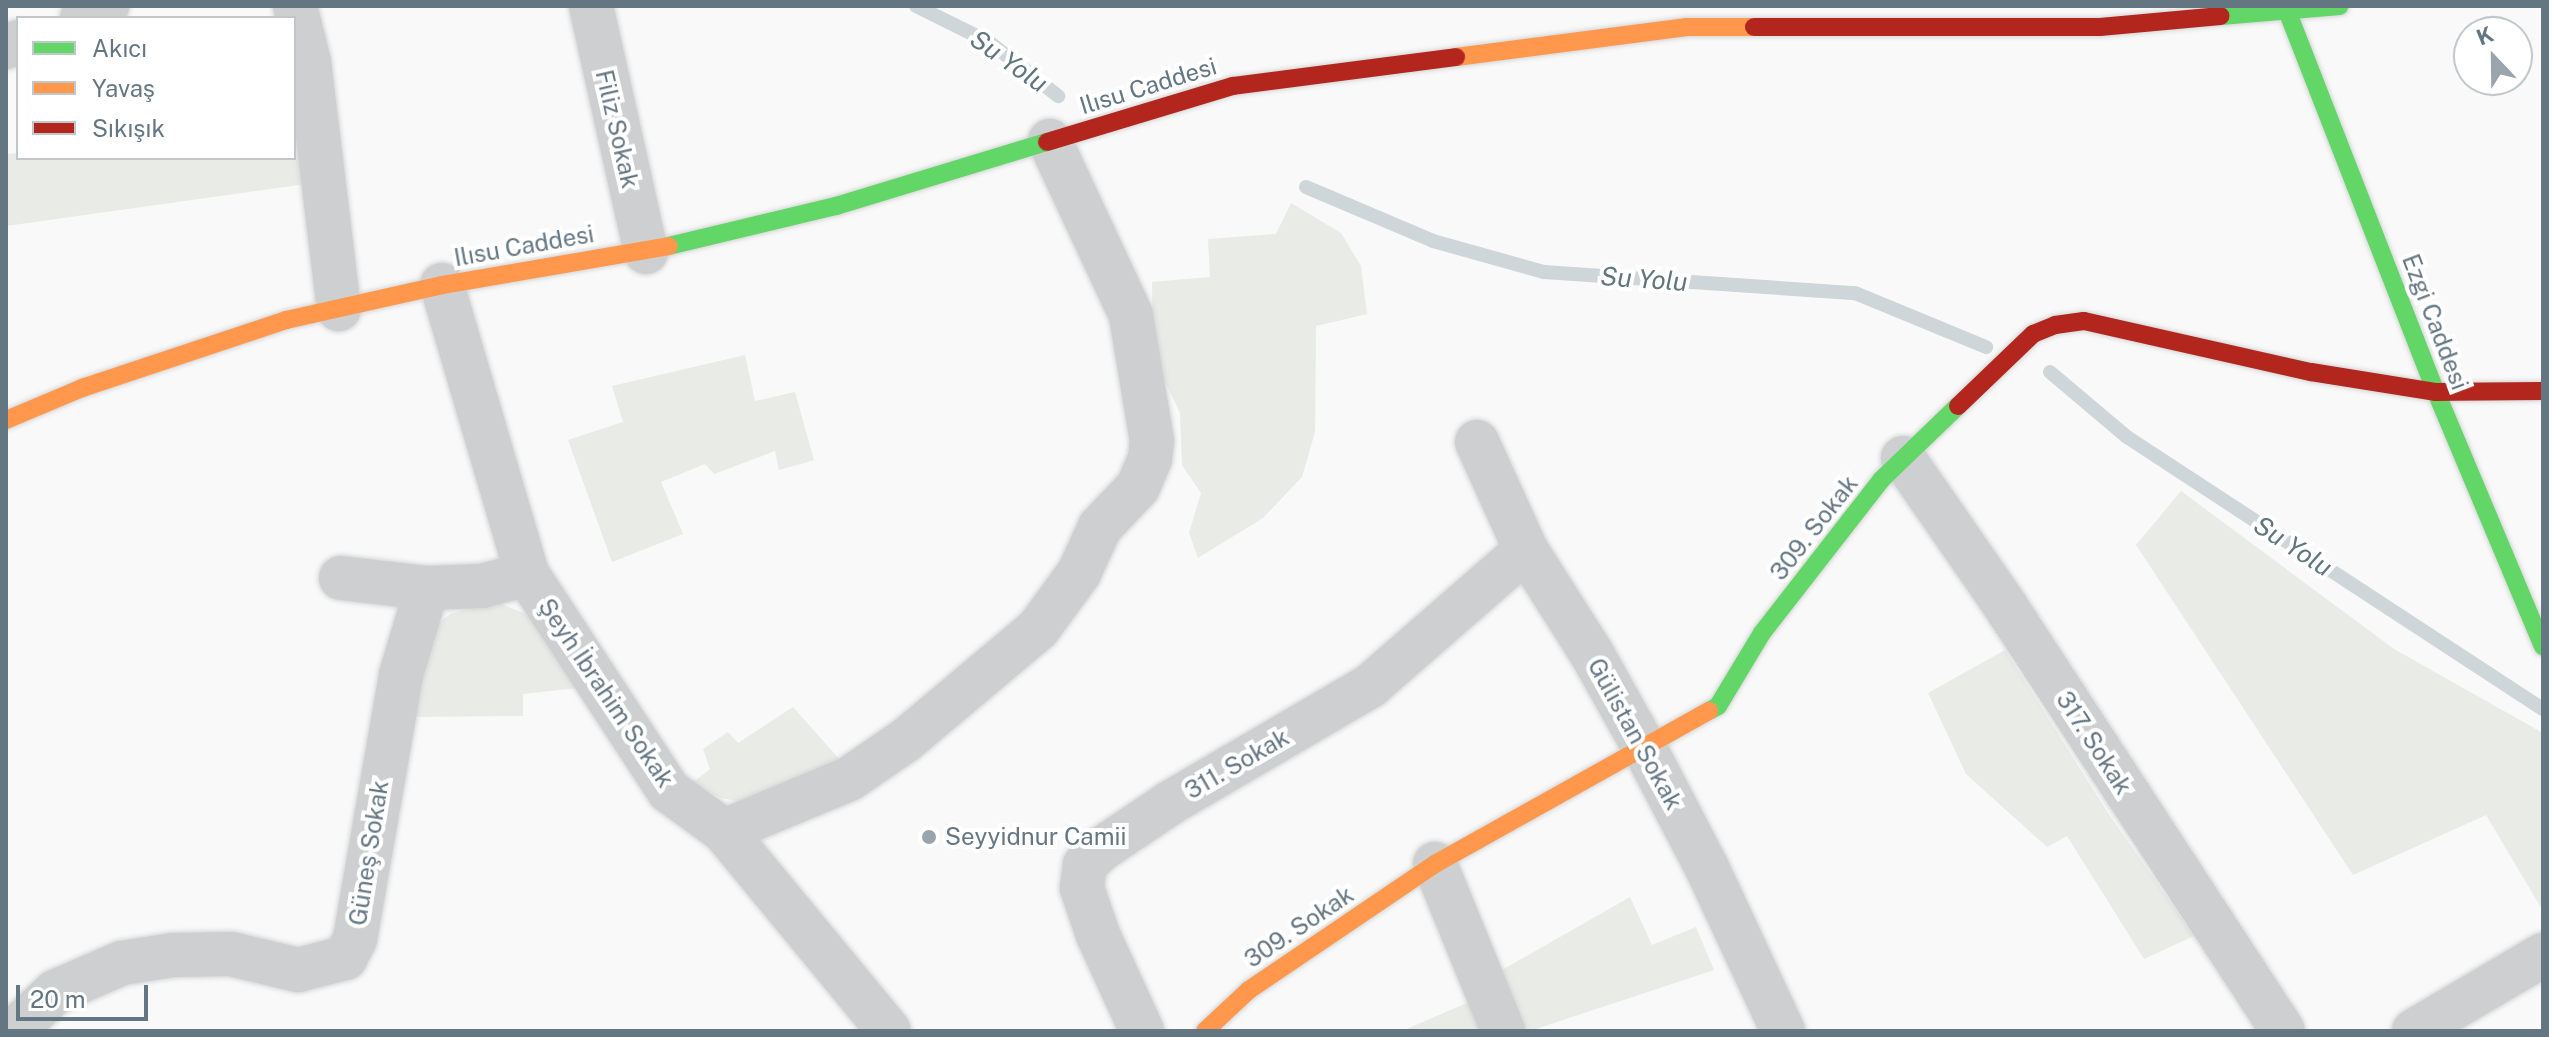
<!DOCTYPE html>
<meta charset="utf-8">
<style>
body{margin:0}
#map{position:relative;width:2549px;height:1037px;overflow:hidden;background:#f9f9f9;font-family:"Public Sans",sans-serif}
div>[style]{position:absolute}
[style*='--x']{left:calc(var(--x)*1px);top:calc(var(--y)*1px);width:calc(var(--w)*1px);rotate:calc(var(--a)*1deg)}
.green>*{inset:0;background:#e8ebe6}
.stream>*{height:14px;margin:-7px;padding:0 7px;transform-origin:7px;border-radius:7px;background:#ced6d9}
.roads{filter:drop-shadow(0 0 2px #d5d6d7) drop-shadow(0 0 2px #d5d6d7)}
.street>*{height:44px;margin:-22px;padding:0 22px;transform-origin:22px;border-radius:22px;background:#cecfd0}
.fast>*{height:18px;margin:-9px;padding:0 9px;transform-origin:9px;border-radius:9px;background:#63d668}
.slow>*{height:18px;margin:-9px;padding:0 9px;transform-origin:9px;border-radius:9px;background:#ff974d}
.jam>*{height:18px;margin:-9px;padding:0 9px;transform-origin:9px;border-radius:9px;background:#b3261e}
.dots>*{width:22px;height:22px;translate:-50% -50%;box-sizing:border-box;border:4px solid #fff;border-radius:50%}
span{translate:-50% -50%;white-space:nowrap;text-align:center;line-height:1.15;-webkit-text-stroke:8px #fff;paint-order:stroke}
.street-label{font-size:24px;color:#657683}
.poi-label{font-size:24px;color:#657683}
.left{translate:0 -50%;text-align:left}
.water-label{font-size:26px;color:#60757c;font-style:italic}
.frame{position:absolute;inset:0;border:8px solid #657683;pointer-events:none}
.legend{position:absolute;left:16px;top:16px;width:280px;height:144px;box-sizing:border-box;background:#fff;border:2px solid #c1c8cd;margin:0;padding:10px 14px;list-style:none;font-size:24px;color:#657683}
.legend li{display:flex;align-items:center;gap:16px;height:40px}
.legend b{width:40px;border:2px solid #c1c8cd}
.north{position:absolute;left:2453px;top:16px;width:80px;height:80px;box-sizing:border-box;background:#fff;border:2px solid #c1c8cd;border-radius:50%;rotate:338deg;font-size:22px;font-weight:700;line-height:32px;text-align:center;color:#657683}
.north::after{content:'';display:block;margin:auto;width:28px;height:36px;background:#99a4ac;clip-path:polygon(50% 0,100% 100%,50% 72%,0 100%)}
.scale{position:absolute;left:16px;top:985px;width:132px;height:36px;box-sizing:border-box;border:4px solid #657683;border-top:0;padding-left:10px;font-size:24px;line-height:28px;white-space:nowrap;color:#657683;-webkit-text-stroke:6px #fff;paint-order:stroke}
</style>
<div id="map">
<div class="green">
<div style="clip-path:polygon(294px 73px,306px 184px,6px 226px,6px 154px,18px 153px,18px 158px,294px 158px)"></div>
<div style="clip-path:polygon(1291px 203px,1341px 233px,1361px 266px,1367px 314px,1316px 326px,1315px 432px,1302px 477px,1263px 518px,1198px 558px,1189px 533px,1201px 493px,1182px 465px,1180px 413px,1153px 356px,1152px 282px,1210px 277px,1208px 239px,1276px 234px)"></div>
<div style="clip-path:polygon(745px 355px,755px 401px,795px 392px,814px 460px,779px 470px,775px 451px,714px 474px,705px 464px,661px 482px,683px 534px,612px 562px,568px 440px,623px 422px,612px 386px)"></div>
<div style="clip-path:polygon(2181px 491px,2394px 649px,2543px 733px,2543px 911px,2486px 815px,2353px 875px,2136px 545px)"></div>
<div style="clip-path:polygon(496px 602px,531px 616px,577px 688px,523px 694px,523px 716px,409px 717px,431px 629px,450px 614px)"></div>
<div style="clip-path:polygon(2005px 650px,2108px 813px,2194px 936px,2144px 959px,2067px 836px,2047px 847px,1966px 774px,1928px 693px)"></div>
<div style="clip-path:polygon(793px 707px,842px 762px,804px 782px,737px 801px,721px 798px,692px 783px,710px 769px,703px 749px,728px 732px,738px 743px)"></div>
<div style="clip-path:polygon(1630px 897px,1652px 945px,1696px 927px,1714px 970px,1530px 1031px,1515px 1031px,1495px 974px)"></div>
<div style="clip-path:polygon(1469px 1002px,1481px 1031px,1402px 1031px)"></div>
</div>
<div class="stream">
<div style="--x:916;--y:6;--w:81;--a:26.3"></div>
<div style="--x:989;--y:42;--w:88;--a:38"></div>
<div style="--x:1306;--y:187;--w:138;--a:23"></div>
<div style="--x:1433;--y:241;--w:115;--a:15.6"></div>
<div style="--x:1544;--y:272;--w:312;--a:3.9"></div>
<div style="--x:1855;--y:293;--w:142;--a:22.4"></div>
<div style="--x:2050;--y:372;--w:101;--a:40.2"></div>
<div style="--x:2127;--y:437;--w:497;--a:33.2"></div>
</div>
<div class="roads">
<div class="street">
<div style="--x:295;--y:6;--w:58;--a:76"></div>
<div style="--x:309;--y:62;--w:249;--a:83.1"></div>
<div style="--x:591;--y:6;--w:252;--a:77.4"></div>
<div style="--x:82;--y:18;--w:28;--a:-26"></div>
<div style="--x:6;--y:47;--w:13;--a:-23"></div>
<div style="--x:442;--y:285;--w:301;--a:73.6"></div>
<div style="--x:527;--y:574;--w:259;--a:56.8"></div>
<div style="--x:669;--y:791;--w:68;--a:36"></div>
<div style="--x:724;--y:831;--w:259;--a:50.5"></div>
<div style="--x:1477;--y:442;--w:119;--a:65.6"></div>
<div style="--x:1526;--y:550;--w:123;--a:57.6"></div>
<div style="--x:1592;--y:654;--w:107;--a:60.8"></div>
<div style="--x:1644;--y:747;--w:136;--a:62.5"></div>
<div style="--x:1707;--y:868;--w:180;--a:65"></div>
<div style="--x:1903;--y:458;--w:181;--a:55.3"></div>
<div style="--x:2006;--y:607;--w:506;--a:56.84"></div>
<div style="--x:341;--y:578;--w:87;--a:6.6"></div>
<div style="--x:427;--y:588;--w:55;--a:-2.1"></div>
<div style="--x:482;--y:586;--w:47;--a:-14.9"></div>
<div style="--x:724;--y:831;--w:135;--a:-22.6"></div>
<div style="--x:849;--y:779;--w:69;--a:-34.4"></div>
<div style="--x:906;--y:740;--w:172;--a:-40.1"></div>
<div style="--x:1038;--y:629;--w:69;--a:-53.8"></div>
<div style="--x:1079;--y:573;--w:51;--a:-65.5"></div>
<div style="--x:1100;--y:527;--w:55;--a:-46.5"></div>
<div style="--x:1138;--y:487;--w:30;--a:-67"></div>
<div style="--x:1150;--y:459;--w:18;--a:-84"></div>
<div style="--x:1152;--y:441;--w:128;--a:-99.5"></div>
<div style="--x:1131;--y:315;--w:192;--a:-115"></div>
<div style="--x:1435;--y:864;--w:180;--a:67.8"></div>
<div style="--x:14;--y:1031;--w:57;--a:-43.6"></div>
<div style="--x:55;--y:992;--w:73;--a:-23.4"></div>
<div style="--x:122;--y:963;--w:52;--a:-8.9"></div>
<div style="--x:173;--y:955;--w:58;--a:-1"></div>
<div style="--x:231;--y:954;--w:69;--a:13.4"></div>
<div style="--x:298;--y:970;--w:49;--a:-14.3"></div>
<div style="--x:345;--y:958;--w:21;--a:-62"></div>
<div style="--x:355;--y:939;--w:268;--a:-80.1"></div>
<div style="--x:401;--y:675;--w:91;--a:-73.4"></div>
<div style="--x:1142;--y:1031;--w:106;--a:-114.6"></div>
<div style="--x:1098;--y:935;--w:50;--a:-108.8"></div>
<div style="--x:1082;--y:888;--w:23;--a:-83"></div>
<div style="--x:1085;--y:865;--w:21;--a:-45"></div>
<div style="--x:1100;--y:850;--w:84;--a:-33.9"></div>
<div style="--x:1170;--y:803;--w:232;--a:-30.3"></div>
<div style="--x:1370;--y:686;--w:207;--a:-41.1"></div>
<div style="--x:2414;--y:1031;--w:150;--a:-30.5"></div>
</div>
<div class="fast">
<div style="--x:2288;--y:13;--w:407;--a:68.7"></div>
<div style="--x:2436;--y:392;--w:276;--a:67.2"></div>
<div style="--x:2221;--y:16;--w:119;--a:-4.8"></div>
<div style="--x:669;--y:246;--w:172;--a:-13.5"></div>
<div style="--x:836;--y:206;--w:220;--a:-16.9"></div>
<div style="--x:1709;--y:711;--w:10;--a:-29"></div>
<div style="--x:1718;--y:706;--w:85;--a:-58.9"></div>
<div style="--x:1762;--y:633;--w:194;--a:-52.1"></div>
<div style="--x:1881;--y:480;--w:107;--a:-43.9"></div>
</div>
<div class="slow">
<div style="--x:1456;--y:57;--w:233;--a:-7.4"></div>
<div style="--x:1687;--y:27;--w:67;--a:0"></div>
<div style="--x:6;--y:420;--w:82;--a:-22.8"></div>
<div style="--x:82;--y:388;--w:215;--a:-18.4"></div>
<div style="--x:286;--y:320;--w:160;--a:-12.6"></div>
<div style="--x:442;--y:285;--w:230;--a:-9.7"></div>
<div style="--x:1205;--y:1031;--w:60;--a:-43"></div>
<div style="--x:1249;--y:990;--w:225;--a:-34.1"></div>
<div style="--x:1435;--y:864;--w:314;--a:-29.2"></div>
</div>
<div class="jam">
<div style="--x:1754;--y:27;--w:346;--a:0"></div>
<div style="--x:2100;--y:27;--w:121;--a:-5.2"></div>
<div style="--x:1047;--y:142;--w:194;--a:-16.8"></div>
<div style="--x:1233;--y:86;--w:225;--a:-7.4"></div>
<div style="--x:1958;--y:406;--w:104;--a:-43.8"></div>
<div style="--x:2033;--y:334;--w:24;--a:-22"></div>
<div style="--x:2055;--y:325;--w:29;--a:-8"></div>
<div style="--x:2084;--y:321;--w:233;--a:12.7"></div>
<div style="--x:2311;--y:372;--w:127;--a:9.1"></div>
<div style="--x:2436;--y:392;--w:107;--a:-0.5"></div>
</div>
</div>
<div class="dots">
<div style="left:929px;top:837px;background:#99a4ac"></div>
</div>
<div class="street-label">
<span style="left:1148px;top:86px;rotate:-17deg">Ilısu Caddesi</span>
<span style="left:617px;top:129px;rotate:77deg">Filiz Sokak</span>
<span style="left:524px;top:246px;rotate:-10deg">Ilısu Caddesi</span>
<span style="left:2435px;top:322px;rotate:69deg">Ezgi Caddesi</span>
<span style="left:1814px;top:528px;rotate:-52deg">309. Sokak</span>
<span style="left:606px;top:693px;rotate:56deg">Şeyh İbrahim Sokak</span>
<span style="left:1635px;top:734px;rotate:61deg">Gülistan Sokak</span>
<span style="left:2094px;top:743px;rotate:57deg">317. Sokak</span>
<span style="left:1237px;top:764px;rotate:-30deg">311. Sokak</span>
<span style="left:369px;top:853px;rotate:-81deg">Güneş Sokak</span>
<span style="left:1299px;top:927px;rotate:-34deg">309. Sokak</span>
</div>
<div class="poi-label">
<span class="left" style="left:945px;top:837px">Seyyidnur Camii</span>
</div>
<div class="water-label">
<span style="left:1009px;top:61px;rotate:35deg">Su Yolu</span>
<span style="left:1644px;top:279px;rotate:4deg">Su Yolu</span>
<span style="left:2293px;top:546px;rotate:33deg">Su Yolu</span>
</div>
<div class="frame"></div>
<ul class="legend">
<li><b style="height:10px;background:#63d668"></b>Akıcı</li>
<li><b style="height:10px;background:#ff974d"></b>Yavaş</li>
<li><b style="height:10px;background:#b3261e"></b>Sıkışık</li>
</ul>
<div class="north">K</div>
<div class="scale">20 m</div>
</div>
